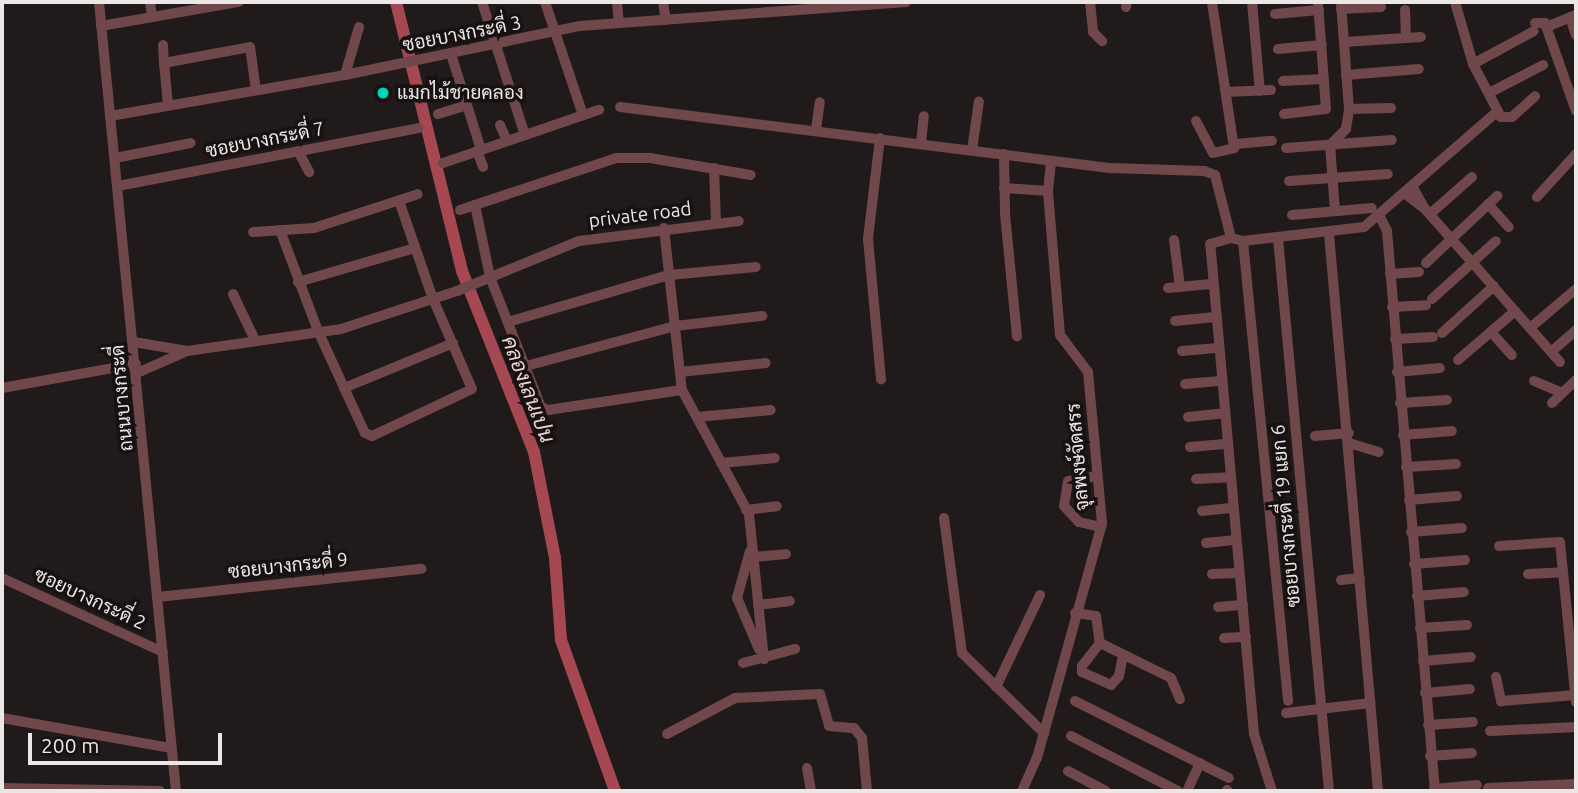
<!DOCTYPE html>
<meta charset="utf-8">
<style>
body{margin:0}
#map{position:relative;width:1578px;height:793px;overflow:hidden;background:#211a1a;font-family:Ubuntu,Sarabun,sans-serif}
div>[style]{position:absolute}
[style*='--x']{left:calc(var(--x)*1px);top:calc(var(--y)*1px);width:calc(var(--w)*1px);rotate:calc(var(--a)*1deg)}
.river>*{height:12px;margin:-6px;padding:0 6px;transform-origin:6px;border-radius:6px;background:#a64852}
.minor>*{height:10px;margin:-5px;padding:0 5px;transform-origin:5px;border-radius:5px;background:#70474a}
.dots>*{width:19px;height:19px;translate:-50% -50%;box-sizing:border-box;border:4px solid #181111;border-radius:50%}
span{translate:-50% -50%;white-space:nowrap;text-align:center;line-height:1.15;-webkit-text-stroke:7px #181111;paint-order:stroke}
.street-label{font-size:19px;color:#ebe7e7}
.poi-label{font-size:19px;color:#ebe7e7}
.left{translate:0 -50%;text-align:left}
.water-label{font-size:21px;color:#eed2d3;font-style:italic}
.frame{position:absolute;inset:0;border:4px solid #ebe7e7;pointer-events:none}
.scale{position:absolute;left:28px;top:733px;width:194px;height:32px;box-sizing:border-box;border:4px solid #ebe7e7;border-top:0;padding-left:9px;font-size:21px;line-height:24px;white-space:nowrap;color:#ebe7e7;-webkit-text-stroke:5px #181111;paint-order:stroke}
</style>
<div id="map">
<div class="river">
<div style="--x:396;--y:2;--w:277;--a:76.2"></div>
<div style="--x:462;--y:271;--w:195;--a:68.3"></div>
<div style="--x:534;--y:452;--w:108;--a:78.8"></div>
<div style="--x:555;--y:558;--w:82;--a:85.8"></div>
<div style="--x:561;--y:640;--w:160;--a:70.3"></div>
</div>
<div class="minor">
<div style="--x:99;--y:2;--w:793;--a:84.43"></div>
<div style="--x:150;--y:2;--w:15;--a:82"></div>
<div style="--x:482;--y:2;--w:140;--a:72.1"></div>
<div style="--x:545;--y:2;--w:119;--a:71.4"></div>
<div style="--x:617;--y:2;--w:21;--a:85"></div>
<div style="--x:663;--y:2;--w:18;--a:81"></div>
<div style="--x:1090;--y:2;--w:30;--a:84"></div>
<div style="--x:1093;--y:32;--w:13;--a:45"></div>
<div style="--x:1252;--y:2;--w:89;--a:84.9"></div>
<div style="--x:1455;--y:2;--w:65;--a:73.8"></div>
<div style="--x:1473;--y:64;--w:60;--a:62.2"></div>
<div style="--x:1501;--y:117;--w:11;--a:0"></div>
<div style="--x:1512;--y:117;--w:31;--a:-42"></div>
<div style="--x:1126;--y:7;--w:5;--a:-79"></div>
<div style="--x:1341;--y:9;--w:40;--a:-2.9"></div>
<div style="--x:1405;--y:10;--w:28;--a:88"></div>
<div style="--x:1275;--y:14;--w:44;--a:-5.2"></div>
<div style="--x:1570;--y:17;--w:19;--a:72"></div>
<div style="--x:1535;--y:23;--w:10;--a:0"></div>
<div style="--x:1545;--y:23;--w:93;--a:70.6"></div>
<div style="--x:101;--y:26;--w:140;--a:-9.9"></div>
<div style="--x:1546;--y:27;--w:32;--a:-22"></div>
<div style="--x:1344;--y:42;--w:77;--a:-3.7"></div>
<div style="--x:163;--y:45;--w:18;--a:87"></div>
<div style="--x:1278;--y:49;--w:44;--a:-5.2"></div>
<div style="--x:451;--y:54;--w:101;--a:72.6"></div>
<div style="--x:1473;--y:64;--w:69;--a:-28.4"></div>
<div style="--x:345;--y:75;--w:50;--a:-73.7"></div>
<div style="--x:1346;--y:75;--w:73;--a:-4.7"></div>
<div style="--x:1283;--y:81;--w:40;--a:-2.9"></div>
<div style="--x:1226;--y:92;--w:45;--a:-2.5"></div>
<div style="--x:1489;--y:93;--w:61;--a:-27.4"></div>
<div style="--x:168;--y:105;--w:42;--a:-95.4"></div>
<div style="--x:164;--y:63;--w:87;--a:-10.5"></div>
<div style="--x:250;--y:47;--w:43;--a:82.1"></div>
<div style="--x:620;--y:107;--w:495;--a:7.1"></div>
<div style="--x:1111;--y:168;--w:93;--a:1.8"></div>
<div style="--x:1204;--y:171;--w:12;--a:20"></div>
<div style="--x:1215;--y:175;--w:65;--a:75.7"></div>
<div style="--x:1349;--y:109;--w:42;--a:-1.4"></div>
<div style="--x:438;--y:114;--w:30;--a:-17"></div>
<div style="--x:1284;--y:114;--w:42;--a:-6.8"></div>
<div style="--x:1326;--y:109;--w:107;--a:-94.3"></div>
<div style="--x:110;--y:116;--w:239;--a:-9.9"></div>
<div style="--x:345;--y:75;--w:240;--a:-11.8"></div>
<div style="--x:580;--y:26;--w:327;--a:-4.2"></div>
<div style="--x:1196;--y:121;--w:36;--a:62"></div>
<div style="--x:1213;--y:153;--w:22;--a:-13"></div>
<div style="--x:1234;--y:148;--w:148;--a:-98.6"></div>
<div style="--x:500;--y:125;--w:17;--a:66"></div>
<div style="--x:816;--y:129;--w:27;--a:-82"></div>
<div style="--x:880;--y:138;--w:102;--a:96.8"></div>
<div style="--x:868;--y:239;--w:141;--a:84.7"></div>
<div style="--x:921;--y:143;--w:27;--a:-84"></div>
<div style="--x:1235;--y:144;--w:37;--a:-5"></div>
<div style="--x:1286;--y:148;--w:106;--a:-4.3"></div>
<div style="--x:972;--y:150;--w:49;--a:-81.9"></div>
<div style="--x:298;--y:151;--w:24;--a:62"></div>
<div style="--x:477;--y:151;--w:17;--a:69"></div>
<div style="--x:1004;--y:154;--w:60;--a:89"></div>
<div style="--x:1005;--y:214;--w:123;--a:84.4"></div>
<div style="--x:115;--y:158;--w:77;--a:-11.2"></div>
<div style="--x:443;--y:163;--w:165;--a:-18.8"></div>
<div style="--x:714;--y:168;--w:55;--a:87.9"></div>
<div style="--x:1289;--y:181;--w:99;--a:-4"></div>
<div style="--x:118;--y:186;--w:306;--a:-10.9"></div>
<div style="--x:1412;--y:186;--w:26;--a:61"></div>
<div style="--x:1425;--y:209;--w:204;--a:48.6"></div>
<div style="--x:1004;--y:188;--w:44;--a:3.9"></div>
<div style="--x:1404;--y:193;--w:26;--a:37"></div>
<div style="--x:1537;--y:197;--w:58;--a:-47.8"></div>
<div style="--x:1488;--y:204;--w:31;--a:48"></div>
<div style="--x:475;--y:205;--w:74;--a:78.2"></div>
<div style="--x:490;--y:277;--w:140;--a:68.6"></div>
<div style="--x:541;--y:407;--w:8;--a:23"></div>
<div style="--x:548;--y:410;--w:135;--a:-8.5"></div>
<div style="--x:460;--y:210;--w:164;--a:-18.4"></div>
<div style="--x:616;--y:158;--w:34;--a:0"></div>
<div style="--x:650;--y:158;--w:102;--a:9.6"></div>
<div style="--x:1335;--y:211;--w:66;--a:-94.3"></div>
<div style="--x:1330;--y:145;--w:23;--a:-45"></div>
<div style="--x:1346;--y:129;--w:20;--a:-81"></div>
<div style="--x:1349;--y:109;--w:107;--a:-94.3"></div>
<div style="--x:1430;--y:214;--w:56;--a:-41.4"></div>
<div style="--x:1292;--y:215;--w:80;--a:-5"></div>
<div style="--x:1380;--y:217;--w:16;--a:63"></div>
<div style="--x:1387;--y:231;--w:562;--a:85.1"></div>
<div style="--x:664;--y:228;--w:163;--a:83.7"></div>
<div style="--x:682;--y:390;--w:141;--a:61.6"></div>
<div style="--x:749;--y:514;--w:146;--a:84.1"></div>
<div style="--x:280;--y:230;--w:108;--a:69.4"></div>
<div style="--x:318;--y:331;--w:112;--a:65.3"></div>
<div style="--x:365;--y:433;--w:8;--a:23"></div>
<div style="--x:372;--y:436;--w:110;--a:-25.2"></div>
<div style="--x:472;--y:389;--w:98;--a:-113.4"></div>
<div style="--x:433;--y:299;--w:104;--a:-109.1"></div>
<div style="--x:253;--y:232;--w:61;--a:-3.8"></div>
<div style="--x:314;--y:228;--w:109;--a:-18.1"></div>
<div style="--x:1329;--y:234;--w:559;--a:84.97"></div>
<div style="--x:1278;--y:238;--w:555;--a:84.73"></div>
<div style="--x:1174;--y:240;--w:47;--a:82.7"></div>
<div style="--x:1243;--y:241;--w:462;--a:84.4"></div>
<div style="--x:1426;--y:263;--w:98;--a:-43.3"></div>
<div style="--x:1390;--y:274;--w:29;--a:-4"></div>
<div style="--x:298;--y:282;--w:122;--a:-16.2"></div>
<div style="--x:1168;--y:288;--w:43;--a:-5.3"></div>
<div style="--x:233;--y:294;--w:51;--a:64.4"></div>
<div style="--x:1432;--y:299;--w:86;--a:-42.2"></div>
<div style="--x:1392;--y:307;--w:34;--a:-3"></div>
<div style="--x:1175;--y:321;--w:40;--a:-5.7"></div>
<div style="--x:508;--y:322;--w:168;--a:-16.3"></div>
<div style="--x:669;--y:275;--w:87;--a:-5.3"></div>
<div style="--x:1530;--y:328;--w:60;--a:-40.3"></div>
<div style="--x:1491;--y:332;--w:31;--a:48"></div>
<div style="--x:1442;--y:333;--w:70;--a:-42.1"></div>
<div style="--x:1395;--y:339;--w:38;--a:-3"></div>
<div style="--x:134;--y:342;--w:54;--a:9.6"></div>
<div style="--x:187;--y:351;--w:156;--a:-8.1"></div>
<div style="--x:341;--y:329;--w:122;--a:-18.1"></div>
<div style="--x:457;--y:291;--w:132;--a:-22.3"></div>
<div style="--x:579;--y:241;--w:161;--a:-7.1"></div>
<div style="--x:1182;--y:351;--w:36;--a:-5"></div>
<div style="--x:1551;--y:352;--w:33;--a:-41"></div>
<div style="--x:1458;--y:360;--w:75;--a:-40.7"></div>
<div style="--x:526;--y:366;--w:154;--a:-15"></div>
<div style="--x:675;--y:326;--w:88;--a:-6.6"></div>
<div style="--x:680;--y:372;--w:86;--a:-6"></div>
<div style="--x:1397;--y:372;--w:43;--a:-5.3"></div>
<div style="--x:137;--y:373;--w:55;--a:-23.7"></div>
<div style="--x:1534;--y:381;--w:30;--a:23"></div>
<div style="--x:1185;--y:384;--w:36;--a:-5"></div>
<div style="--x:2;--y:388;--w:136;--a:-10.2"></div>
<div style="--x:344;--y:388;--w:118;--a:-22.4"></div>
<div style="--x:1400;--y:403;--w:47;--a:-3.7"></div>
<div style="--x:1552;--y:403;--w:33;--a:-44"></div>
<div style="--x:697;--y:417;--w:74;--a:-5.4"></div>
<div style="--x:1188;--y:417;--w:36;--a:-6"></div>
<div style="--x:1403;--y:435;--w:49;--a:-4.7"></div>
<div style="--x:1315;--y:436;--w:34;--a:-5"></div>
<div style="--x:1349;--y:443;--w:31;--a:17"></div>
<div style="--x:1190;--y:447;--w:37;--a:-5"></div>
<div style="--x:721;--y:463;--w:54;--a:-5.3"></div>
<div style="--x:1406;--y:467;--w:50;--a:-3.4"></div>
<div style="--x:1097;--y:476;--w:29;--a:170"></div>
<div style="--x:1068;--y:481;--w:25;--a:99"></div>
<div style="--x:1064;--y:506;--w:22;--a:47"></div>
<div style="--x:1079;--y:522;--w:23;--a:13"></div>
<div style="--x:1196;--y:479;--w:34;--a:-3"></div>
<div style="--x:1409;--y:500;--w:48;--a:-4.8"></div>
<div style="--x:746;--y:510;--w:31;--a:-7"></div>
<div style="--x:1202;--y:511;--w:31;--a:-6"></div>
<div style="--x:944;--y:518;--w:136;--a:82.4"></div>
<div style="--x:962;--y:653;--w:115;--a:44.3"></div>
<div style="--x:1411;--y:532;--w:51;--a:-4.5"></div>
<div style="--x:1206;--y:543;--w:30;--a:-6"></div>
<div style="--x:1499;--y:546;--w:61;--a:-3.8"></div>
<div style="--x:1560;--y:542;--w:161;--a:84.3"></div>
<div style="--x:750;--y:551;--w:49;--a:105.5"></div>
<div style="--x:737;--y:598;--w:56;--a:66.7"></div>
<div style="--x:753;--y:557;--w:33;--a:-5"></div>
<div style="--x:1414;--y:564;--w:51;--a:-4.5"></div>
<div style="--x:1212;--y:574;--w:27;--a:-2"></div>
<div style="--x:1528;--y:574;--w:35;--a:-3"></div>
<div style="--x:2;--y:578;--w:177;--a:24.7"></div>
<div style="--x:1341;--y:580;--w:19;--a:-6"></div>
<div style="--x:1417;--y:596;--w:47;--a:-4.9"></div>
<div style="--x:158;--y:597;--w:265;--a:-6.1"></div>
<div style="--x:758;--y:605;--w:32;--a:-7"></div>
<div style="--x:1218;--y:607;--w:25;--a:-5"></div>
<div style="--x:1075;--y:613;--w:21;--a:8"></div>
<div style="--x:1096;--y:616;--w:27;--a:82"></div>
<div style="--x:1100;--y:643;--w:79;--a:26.2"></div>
<div style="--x:1171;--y:678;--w:23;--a:67"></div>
<div style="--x:1420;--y:628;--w:47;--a:-3.7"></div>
<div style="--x:1224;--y:638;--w:22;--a:-3"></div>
<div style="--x:1100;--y:643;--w:29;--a:128"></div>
<div style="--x:1082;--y:666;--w:6;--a:90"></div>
<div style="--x:1082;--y:672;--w:32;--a:24"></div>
<div style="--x:1111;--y:685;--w:12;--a:-48"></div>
<div style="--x:1119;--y:676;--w:20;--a:-79"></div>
<div style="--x:1423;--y:661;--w:48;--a:-4.8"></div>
<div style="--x:743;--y:663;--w:54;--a:-15.1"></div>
<div style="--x:1496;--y:677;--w:25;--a:78"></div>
<div style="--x:1501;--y:701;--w:75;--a:-4.6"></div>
<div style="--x:996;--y:687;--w:102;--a:-64.4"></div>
<div style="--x:1425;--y:693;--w:45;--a:-5.1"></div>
<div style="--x:1075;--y:701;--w:172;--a:26.6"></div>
<div style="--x:1286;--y:713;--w:85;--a:-6.8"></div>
<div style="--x:2;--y:718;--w:172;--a:10.1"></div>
<div style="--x:1428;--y:725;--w:45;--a:-3.8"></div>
<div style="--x:1490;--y:731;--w:86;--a:-2.7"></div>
<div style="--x:667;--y:734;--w:77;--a:-27.9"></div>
<div style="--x:735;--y:698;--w:85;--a:-2.7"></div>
<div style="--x:820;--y:694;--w:33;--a:74"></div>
<div style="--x:829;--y:726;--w:25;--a:5"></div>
<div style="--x:854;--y:728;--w:13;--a:51"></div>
<div style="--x:862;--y:738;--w:53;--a:84.6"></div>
<div style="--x:1071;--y:736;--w:120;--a:27.2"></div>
<div style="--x:1430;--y:756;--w:42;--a:-4.1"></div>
<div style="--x:807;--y:768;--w:23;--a:80"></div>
<div style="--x:1068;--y:771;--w:43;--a:27.8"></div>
<div style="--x:2;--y:788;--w:158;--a:1.1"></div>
<div style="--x:1488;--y:788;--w:88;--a:-2.6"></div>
<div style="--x:1434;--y:789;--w:43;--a:-5.3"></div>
<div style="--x:1227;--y:790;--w:1;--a:45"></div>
<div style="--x:1022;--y:791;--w:36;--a:-66"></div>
<div style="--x:1037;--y:758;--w:244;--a:-74.5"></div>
<div style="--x:1102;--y:523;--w:152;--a:-95.3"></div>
<div style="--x:1088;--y:372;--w:46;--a:-127.1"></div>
<div style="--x:1060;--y:335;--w:144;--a:-94.8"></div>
<div style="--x:1048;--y:191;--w:30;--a:-84"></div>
<div style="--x:1187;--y:791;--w:31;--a:-65"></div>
<div style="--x:1272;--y:791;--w:60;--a:-107.5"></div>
<div style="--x:1254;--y:734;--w:492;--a:-95.1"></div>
<div style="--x:1210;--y:244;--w:22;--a:-16"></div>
<div style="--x:1231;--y:238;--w:12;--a:14"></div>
<div style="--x:1243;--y:241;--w:122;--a:-6.6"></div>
<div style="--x:1364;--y:227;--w:177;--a:-40.9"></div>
</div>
<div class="dots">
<div style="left:383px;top:93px;background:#00d5b7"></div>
</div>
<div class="street-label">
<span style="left:462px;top:34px;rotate:-11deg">ซอยบางกระดี่ 3</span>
<span style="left:265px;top:140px;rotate:-11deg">ซอยบางกระดี่ 7</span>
<span style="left:640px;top:215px;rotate:-7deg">private road</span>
<span style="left:122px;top:398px;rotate:-95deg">ถนนบางกระดี่</span>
<span style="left:1078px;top:457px;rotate:-95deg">จุลพงษ์จัดสรร</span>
<span style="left:1286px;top:516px;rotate:-95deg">ซอยบางกระดี่ 19 แยก 6</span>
<span style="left:288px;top:566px;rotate:-6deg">ซอยบางกระดี่ 9</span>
<span style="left:90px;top:599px;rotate:25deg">ซอยบางกระดี่ 2</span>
</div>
<div class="poi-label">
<span class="left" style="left:397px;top:93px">แมกไม้ชายคลอง</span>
</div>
<div class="water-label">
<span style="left:529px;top:389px;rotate:69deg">คลองเลนเปน</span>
</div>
<div class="frame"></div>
<div class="scale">200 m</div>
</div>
